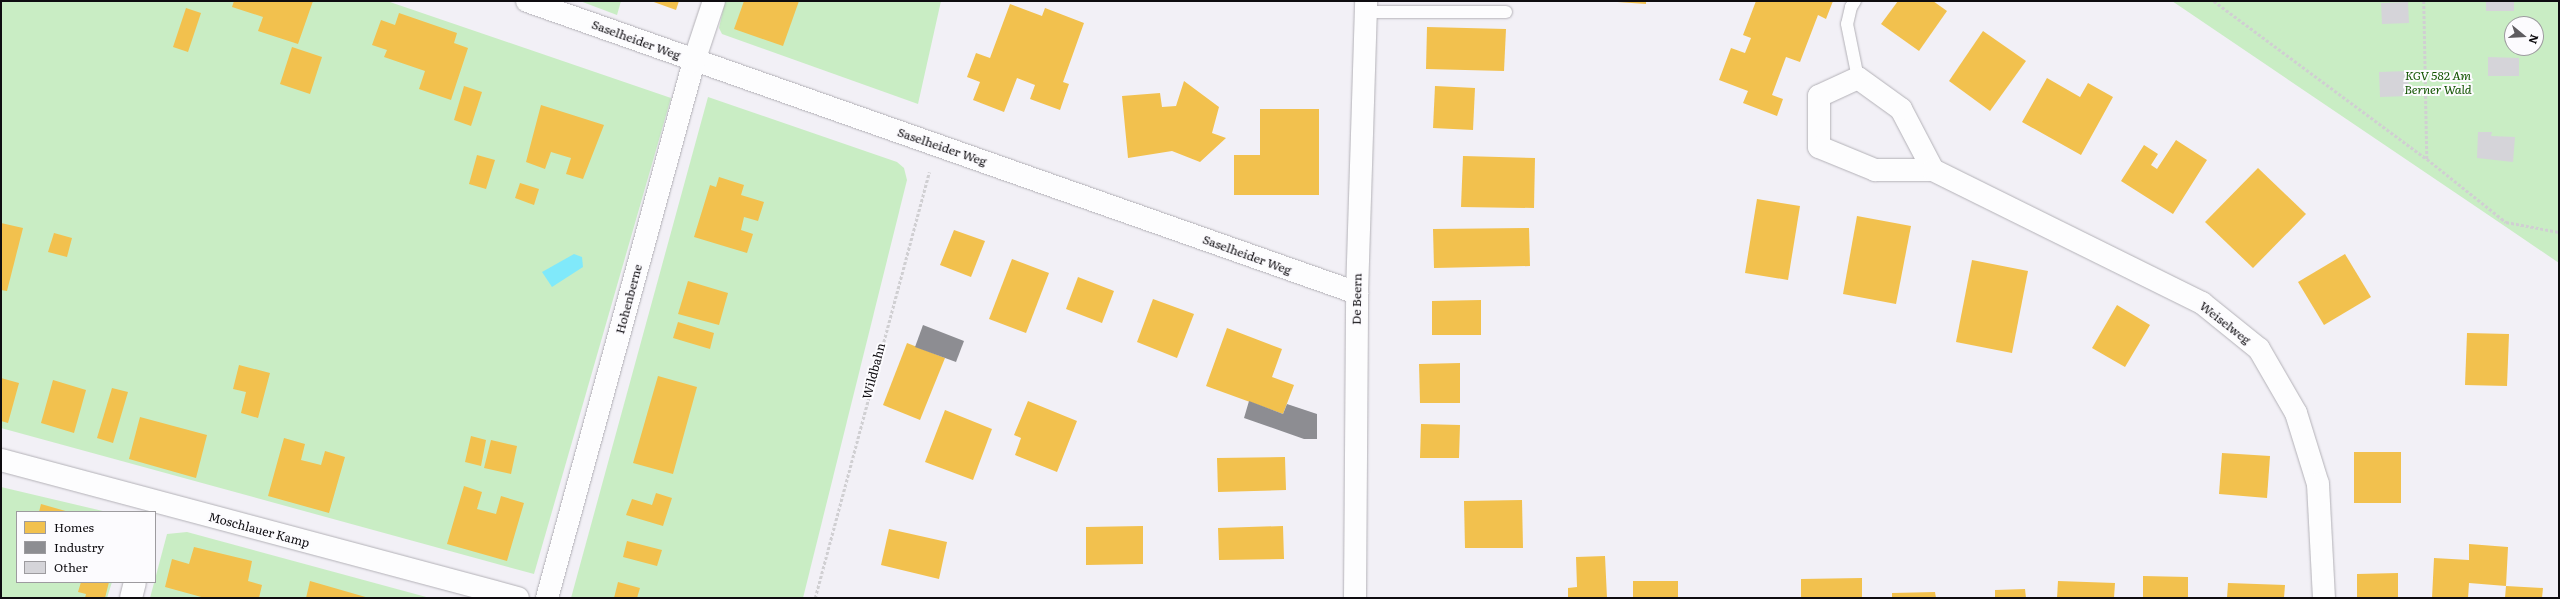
<!DOCTYPE html>
<style>
body{margin:0}
#map{position:relative;width:2560px;height:599px;overflow:hidden;background:#f2f0f6;font-family:Literata,serif}
div>[style]{position:absolute}
[style*='--x']{left:calc(var(--x)*1px);top:calc(var(--y)*1px);width:calc(var(--w)*1px);rotate:calc(var(--a)*1deg)}
.green>*{inset:0;background:#c9edc4}
.water>*{inset:0;background:#80e9fa}
.homes>*{inset:0;background:#f2c14e}
.industry>*{inset:0;background:#8d8d92}
.building>*{inset:0;background:#d5d4d9}
.path>*{height:2.5px;margin-top:-1.25px;transform-origin:0;background:repeating-linear-gradient(90deg,#d0cfd2 0 3px,transparent 0 5px)}
.roads{filter:drop-shadow(0 0 1px #b3b1b7) drop-shadow(0 0 1px #b3b1b7)}
.lane>*{height:12px;margin:-6px;padding:0 6px;transform-origin:6px;border-radius:6px;background:#fdfdfe}
.street>*{height:22px;margin:-11px;padding:0 11px;transform-origin:11px;border-radius:11px;background:#fdfdfe}
span{translate:-50% -50%;white-space:nowrap;text-align:center;line-height:1.15;-webkit-text-stroke:4px #fcfbfe;paint-order:stroke}
.street-label{font-size:12px;color:#0e0c10}
.park-label{font-size:12px;color:#125401;font-style:italic}
.frame{position:absolute;inset:0;border:2px solid #0e0c10;pointer-events:none}
.legend{position:absolute;left:16px;top:511px;width:140px;height:72px;box-sizing:border-box;background:#fcfbfe;border:1px solid #9d9b9f;margin:0;padding:5px 7px;list-style:none;font-size:12px;color:#0e0c10}
.legend li{display:flex;align-items:center;gap:8px;height:20px}
.legend b{width:20px;border:1px solid #9d9b9f}
.north{position:absolute;left:2504px;top:16px;width:40px;height:40px;box-sizing:border-box;background:#fcfbfe;border:1px solid #9d9b9f;border-radius:50%;rotate:108deg;font-size:11px;font-weight:700;line-height:16px;text-align:center;color:#0e0c10}
.north::after{content:'';display:block;margin:auto;width:14px;height:18px;background:#5e5c60;clip-path:polygon(50% 0,100% 100%,50% 72%,0 100%)}
</style>
<div id="map">
<div class="green">
<div style="clip-path:polygon(1px 1px,387px 1px,671px 98px,534px 574px,1px 428px)"></div>
<div style="clip-path:polygon(580px 1px,621px 1px,617px 15px)"></div>
<div style="clip-path:polygon(725px 1px,941px 1px,918px 104px,722px 34px,719px 28px)"></div>
<div style="clip-path:polygon(evenodd,2172px 1px,2559px 1px,2559px 263px,2509px 229px,2172px 1px,2512px 24px,2536px 24px,2536px 48px,2512px 48px,2512px 24px)"></div>
<div style="clip-path:polygon(708px 97px,897px 162px,904px 168px,907px 180px,803px 598px,571px 598px)"></div>
<div style="clip-path:polygon(1px 487px,107px 512px,17px 512px,17px 582px,112px 582px,107px 598px,1px 598px)"></div>
<div style="clip-path:polygon(187px 532px,430px 598px,150px 598px,167px 534px)"></div>
</div>
<div class="water">
<div style="clip-path:polygon(574px 254px,582px 257px,583px 267px,552px 287px,542px 272px)"></div>
</div>
<div class="homes">
<div style="clip-path:polygon(234px 1px,313px 1px,298px 44px,258px 31px,263px 17px,232px 7px)"></div>
<div style="clip-path:polygon(651px 1px,679px 1px,676px 10px)"></div>
<div style="clip-path:polygon(744px 1px,799px 1px,783px 46px,734px 29px)"></div>
<div style="clip-path:polygon(1603px 1px,1646px 1px,1646px 4px)"></div>
<div style="clip-path:polygon(1756px 1px,1833px 1px,1826px 19px,1818px 15px,1800px 62px,1786px 57px,1772px 95px,1783px 99px,1777px 116px,1743px 103px,1748px 91px,1719px 80px,1731px 48px,1745px 53px,1751px 38px,1743px 35px)"></div>
<div style="clip-path:polygon(1898px 1px,1933px 1px,1947px 11px,1919px 51px,1881px 24px)"></div>
<div style="clip-path:polygon(1010px 4px,1042px 16px,1045px 8px,1084px 23px,1063px 82px,1069px 84px,1060px 110px,1030px 99px,1035px 85px,1017px 78px,1004px 112px,973px 100px,980px 82px,967px 77px,976px 53px,990px 58px)"></div>
<div style="clip-path:polygon(186px 8px,201px 13px,188px 52px,173px 47px)"></div>
<div style="clip-path:polygon(399px 13px,457px 33px,454px 43px,468px 48px,451px 100px,419px 89px,425px 71px,384px 57px,387px 50px,372px 45px,381px 20px,395px 25px)"></div>
<div style="clip-path:polygon(1427px 27px,1506px 29px,1504px 71px,1426px 69px)"></div>
<div style="clip-path:polygon(1983px 31px,2026px 61px,1990px 111px,1949px 81px)"></div>
<div style="clip-path:polygon(292px 47px,322px 57px,310px 94px,280px 84px)"></div>
<div style="clip-path:polygon(2047px 78px,2080px 97px,2088px 83px,2113px 97px,2081px 155px,2022px 122px)"></div>
<div style="clip-path:polygon(1184px 81px,1219px 107px,1212px 133px,1226px 138px,1200px 162px,1172px 151px,1128px 158px,1122px 96px,1160px 93px,1162px 107px,1176px 106px)"></div>
<div style="clip-path:polygon(464px 86px,482px 92px,471px 126px,454px 120px)"></div>
<div style="clip-path:polygon(1435px 86px,1475px 88px,1473px 130px,1433px 128px)"></div>
<div style="clip-path:polygon(541px 105px,604px 125px,583px 179px,566px 174px,571px 158px,551px 152px,545px 169px,526px 162px)"></div>
<div style="clip-path:polygon(1260px 109px,1319px 109px,1319px 195px,1234px 195px,1234px 155px,1260px 155px)"></div>
<div style="clip-path:polygon(2176px 140px,2207px 160px,2173px 214px,2121px 181px,2144px 145px,2158px 154px,2151px 165px,2157px 169px)"></div>
<div style="clip-path:polygon(477px 155px,495px 160px,486px 189px,469px 184px)"></div>
<div style="clip-path:polygon(1463px 156px,1535px 158px,1534px 208px,1461px 207px)"></div>
<div style="clip-path:polygon(2258px 168px,2306px 214px,2253px 268px,2205px 222px)"></div>
<div style="clip-path:polygon(719px 177px,744px 185px,741px 195px,764px 202px,758px 221px,744px 217px,741px 230px,753px 234px,747px 253px,694px 237px,710px 185px,716px 187px)"></div>
<div style="clip-path:polygon(520px 183px,539px 189px,534px 205px,515px 198px)"></div>
<div style="clip-path:polygon(1757px 199px,1800px 206px,1788px 280px,1745px 273px)"></div>
<div style="clip-path:polygon(1857px 216px,1911px 226px,1896px 304px,1843px 294px)"></div>
<div style="clip-path:polygon(1px 223px,23px 228px,7px 291px,1px 290px)"></div>
<div style="clip-path:polygon(1529px 228px,1530px 266px,1434px 268px,1433px 229px)"></div>
<div style="clip-path:polygon(954px 230px,985px 241px,971px 277px,940px 265px)"></div>
<div style="clip-path:polygon(54px 233px,72px 238px,67px 257px,48px 252px)"></div>
<div style="clip-path:polygon(2345px 254px,2371px 297px,2324px 325px,2298px 282px)"></div>
<div style="clip-path:polygon(1012px 259px,1049px 273px,1026px 333px,989px 319px)"></div>
<div style="clip-path:polygon(1972px 260px,2028px 271px,2012px 353px,1956px 342px)"></div>
<div style="clip-path:polygon(1078px 277px,1114px 291px,1102px 323px,1066px 309px)"></div>
<div style="clip-path:polygon(688px 281px,728px 293px,719px 325px,678px 314px)"></div>
<div style="clip-path:polygon(1153px 299px,1194px 314px,1177px 358px,1137px 342px)"></div>
<div style="clip-path:polygon(1481px 300px,1481px 335px,1432px 335px,1432px 301px)"></div>
<div style="clip-path:polygon(2117px 305px,2150px 325px,2125px 367px,2092px 348px)"></div>
<div style="clip-path:polygon(678px 322px,714px 333px,710px 349px,673px 338px)"></div>
<div style="clip-path:polygon(1227px 328px,1282px 349px,1272px 377px,1294px 385px,1283px 414px,1206px 386px)"></div>
<div style="clip-path:polygon(2467px 333px,2509px 334px,2507px 386px,2465px 385px)"></div>
<div style="clip-path:polygon(907px 343px,945px 358px,920px 420px,883px 405px)"></div>
<div style="clip-path:polygon(1460px 363px,1460px 403px,1420px 403px,1419px 364px)"></div>
<div style="clip-path:polygon(239px 365px,270px 373px,258px 418px,241px 413px,246px 392px,233px 389px)"></div>
<div style="clip-path:polygon(658px 376px,697px 387px,673px 474px,633px 463px)"></div>
<div style="clip-path:polygon(1px 378px,19px 383px,8px 423px,1px 421px)"></div>
<div style="clip-path:polygon(53px 380px,86px 390px,74px 433px,41px 423px)"></div>
<div style="clip-path:polygon(112px 388px,128px 392px,113px 443px,97px 438px)"></div>
<div style="clip-path:polygon(1028px 401px,1077px 421px,1057px 472px,1015px 455px,1021px 438px,1014px 435px)"></div>
<div style="clip-path:polygon(945px 410px,992px 429px,973px 480px,925px 462px)"></div>
<div style="clip-path:polygon(140px 417px,207px 435px,196px 478px,129px 459px)"></div>
<div style="clip-path:polygon(1421px 424px,1460px 425px,1459px 458px,1420px 458px)"></div>
<div style="clip-path:polygon(471px 436px,486px 440px,481px 466px,465px 462px)"></div>
<div style="clip-path:polygon(284px 438px,305px 444px,301px 460px,321px 465px,325px 451px,345px 457px,329px 513px,268px 496px)"></div>
<div style="clip-path:polygon(491px 440px,517px 446px,511px 474px,484px 468px)"></div>
<div style="clip-path:polygon(2354px 452px,2401px 452px,2401px 503px,2354px 503px)"></div>
<div style="clip-path:polygon(2222px 453px,2270px 456px,2267px 498px,2219px 494px)"></div>
<div style="clip-path:polygon(1285px 457px,1286px 490px,1218px 492px,1217px 458px)"></div>
<div style="clip-path:polygon(464px 486px,482px 492px,477px 509px,496px 514px,501px 496px,524px 503px,507px 561px,447px 544px)"></div>
<div style="clip-path:polygon(656px 493px,672px 498px,663px 526px,626px 515px,632px 499px,652px 505px)"></div>
<div style="clip-path:polygon(1522px 500px,1523px 548px,1465px 548px,1464px 501px)"></div>
<div style="clip-path:polygon(41px 504px,69px 512px,39px 512px)"></div>
<div style="clip-path:polygon(1143px 526px,1143px 564px,1086px 565px,1086px 527px)"></div>
<div style="clip-path:polygon(1283px 526px,1284px 559px,1219px 560px,1218px 528px)"></div>
<div style="clip-path:polygon(889px 529px,947px 542px,939px 579px,881px 565px)"></div>
<div style="clip-path:polygon(627px 541px,662px 550px,657px 566px,623px 557px)"></div>
<div style="clip-path:polygon(2469px 544px,2508px 547px,2506px 586px,2469px 583px,2468px 598px,2432px 598px,2434px 558px,2469px 560px)"></div>
<div style="clip-path:polygon(194px 547px,252px 561px,248px 581px,262px 585px,259px 598px,205px 598px,165px 587px,172px 559px,189px 564px)"></div>
<div style="clip-path:polygon(1605px 556px,1607px 598px,1568px 598px,1568px 588px,1577px 587px,1576px 557px)"></div>
<div style="clip-path:polygon(2398px 573px,2398px 598px,2357px 598px,2357px 574px)"></div>
<div style="clip-path:polygon(2143px 576px,2188px 577px,2188px 598px,2143px 598px)"></div>
<div style="clip-path:polygon(1862px 578px,1862px 598px,1801px 598px,1801px 579px)"></div>
<div style="clip-path:polygon(310px 581px,369px 598px,306px 598px)"></div>
<div style="clip-path:polygon(1633px 581px,1678px 581px,1678px 598px,1633px 598px)"></div>
<div style="clip-path:polygon(2058px 581px,2115px 583px,2114px 598px,2057px 598px)"></div>
<div style="clip-path:polygon(81px 582px,109px 582px,105px 598px,85px 598px,86px 594px,78px 592px)"></div>
<div style="clip-path:polygon(618px 582px,640px 588px,637px 598px,614px 598px)"></div>
<div style="clip-path:polygon(2228px 583px,2285px 585px,2284px 598px,2227px 598px)"></div>
<div style="clip-path:polygon(2506px 586px,2543px 588px,2542px 598px,2505px 598px)"></div>
<div style="clip-path:polygon(2025px 589px,2026px 598px,1995px 598px,1995px 590px)"></div>
<div style="clip-path:polygon(1935px 592px,1936px 598px,1892px 598px,1892px 593px)"></div>
</div>
<div class="industry">
<div style="clip-path:polygon(923px 325px,964px 341px,956px 362px,915px 347px)"></div>
<div style="clip-path:polygon(1249px 401px,1283px 414px,1287px 404px,1317px 414px,1317px 439px,1304px 439px,1244px 418px)"></div>
</div>
<div class="building">
<div style="clip-path:polygon(2486px 1px,2514px 1px,2514px 11px,2486px 11px)"></div>
<div style="clip-path:polygon(2408px 2px,2409px 23px,2382px 24px,2381px 3px)"></div>
<div style="clip-path:polygon(2488px 57px,2519px 58px,2519px 76px,2488px 76px)"></div>
<div style="clip-path:polygon(2408px 71px,2409px 96px,2380px 97px,2379px 72px)"></div>
<div style="clip-path:polygon(2478px 132px,2492px 132px,2491px 136px,2515px 137px,2513px 162px,2477px 158px)"></div>
</div>
<div class="path">
<div style="--x:2214;--y:1;--w:265;--a:36.6"></div>
<div style="--x:2427;--y:159;--w:101;--a:38.6"></div>
<div style="--x:2506;--y:222;--w:54;--a:10.7"></div>
<div style="--x:2424;--y:1;--w:158;--a:88.9"></div>
<div style="--x:815;--y:598;--w:441;--a:-75"></div>
</div>
<div class="roads">
<div class="lane">
<div style="--x:1855;--y:1;--w:7;--a:124"></div>
<div style="--x:1851;--y:7;--w:17;--a:103"></div>
<div style="--x:1847;--y:24;--w:55;--a:78.5"></div>
<div style="--x:1366;--y:12;--w:140;--a:0"></div>
</div>
<div class="street">
<div style="--x:527;--y:1;--w:880;--a:19.38"></div>
<div style="--x:1933;--y:170;--w:69;--a:-117.7"></div>
<div style="--x:1901;--y:109;--w:53;--a:-144.2"></div>
<div style="--x:1858;--y:78;--w:43;--a:155.2"></div>
<div style="--x:1819;--y:96;--w:51;--a:90"></div>
<div style="--x:1819;--y:147;--w:61;--a:22.3"></div>
<div style="--x:1875;--y:170;--w:58;--a:0"></div>
<div style="--x:1933;--y:170;--w:300;--a:26.3"></div>
<div style="--x:2202;--y:303;--w:73;--a:38.9"></div>
<div style="--x:2259;--y:349;--w:74;--a:60"></div>
<div style="--x:2296;--y:413;--w:74;--a:72.8"></div>
<div style="--x:2318;--y:484;--w:114;--a:87"></div>
<div style="--x:1;--y:460;--w:535;--a:14.95"></div>
<div style="--x:131;--y:598;--w:16;--a:-76"></div>
<div style="--x:547;--y:598;--w:557;--a:-74.69"></div>
<div style="--x:694;--y:61;--w:63;--a:-71.6"></div>
<div style="--x:1355;--y:598;--w:305;--a:-89.6"></div>
<div style="--x:1357;--y:293;--w:292;--a:-88.2"></div>
</div>
</div>
<div class="street-label">
<span style="left:636px;top:40px;rotate:20deg">Saselheider Weg</span>
<span style="left:942px;top:147px;rotate:19deg">Saselheider Weg</span>
<span style="left:1247px;top:255px;rotate:20deg">Saselheider Weg</span>
<span style="left:629px;top:299px;rotate:-75deg">Hohenberne</span>
<span style="left:1357px;top:299px;rotate:-89deg">De Beern</span>
<span style="left:2225px;top:323px;rotate:38deg">Weiselweg</span>
<span style="left:874px;top:371px;rotate:-75deg">Wildbahn</span>
<span style="left:259px;top:530px;rotate:15deg">Moschlauer Kamp</span>
</div>
<div class="park-label">
<span style="left:2438px;top:83px">KGV 582 Am<br>Berner Wald</span>
</div>
<div class="frame"></div>
<ul class="legend">
<li><b style="height:11px;background:#f2c14e"></b>Homes</li>
<li><b style="height:11px;background:#8d8d92"></b>Industry</li>
<li><b style="height:11px;background:#d5d4d9"></b>Other</li>
</ul>
<div class="north">N</div>
</div>
